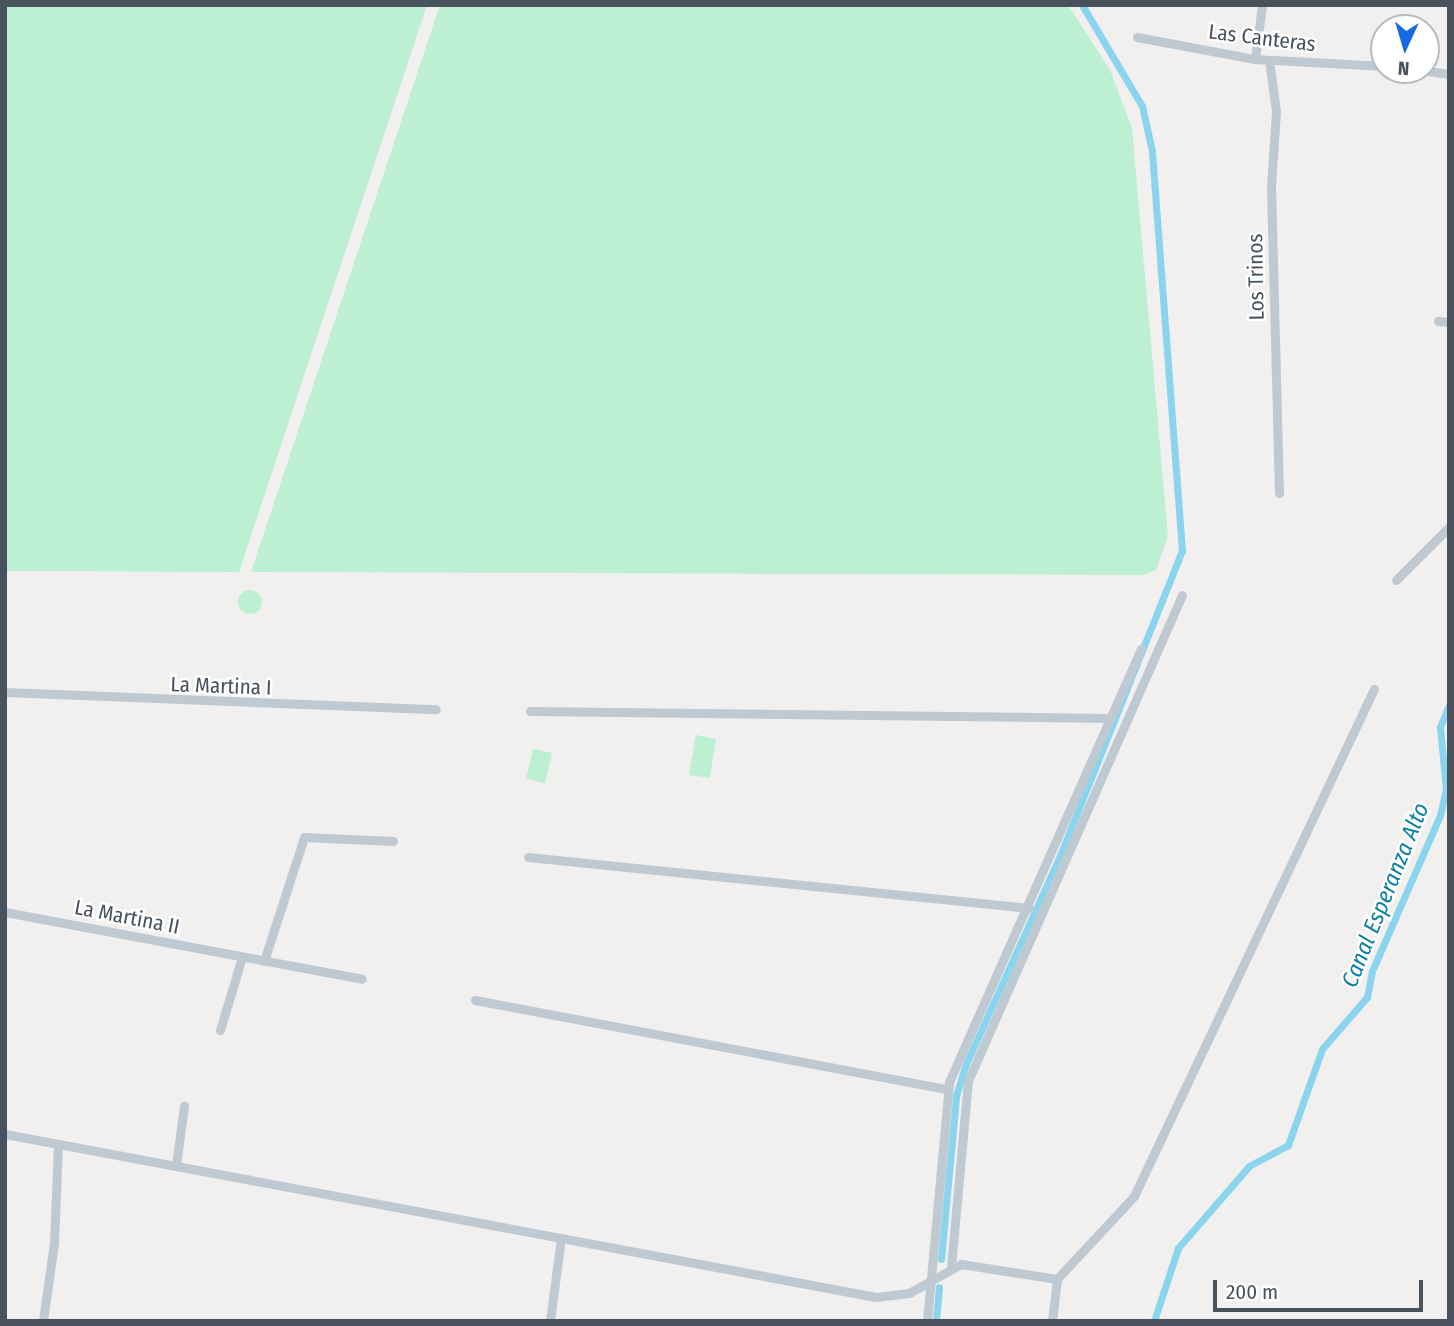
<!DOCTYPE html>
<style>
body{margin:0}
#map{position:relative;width:1454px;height:1326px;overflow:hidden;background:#f2efef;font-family:"Fira Sans Condensed",sans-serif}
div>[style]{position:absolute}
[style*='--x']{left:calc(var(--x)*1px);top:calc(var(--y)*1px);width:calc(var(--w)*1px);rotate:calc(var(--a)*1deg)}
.green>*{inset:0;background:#bdf0d2}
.round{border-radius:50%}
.canal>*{height:7px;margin:-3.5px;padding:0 3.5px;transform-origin:3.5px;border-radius:3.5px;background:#8ad5ed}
.minor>*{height:9px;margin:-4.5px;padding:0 4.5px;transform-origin:4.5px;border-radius:4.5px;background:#bfc9d1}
span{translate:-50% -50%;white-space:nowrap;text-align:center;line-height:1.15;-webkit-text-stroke:5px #fff;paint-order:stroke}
.street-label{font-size:21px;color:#47525d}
.water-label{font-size:23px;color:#0b7fa4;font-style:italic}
.frame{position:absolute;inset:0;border:7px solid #47525d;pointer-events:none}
.north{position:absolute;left:1370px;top:14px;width:70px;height:70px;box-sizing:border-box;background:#fff;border:2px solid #b5babe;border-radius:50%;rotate:184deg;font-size:19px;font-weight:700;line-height:28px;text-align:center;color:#47525d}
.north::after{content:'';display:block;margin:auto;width:24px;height:32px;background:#1769e3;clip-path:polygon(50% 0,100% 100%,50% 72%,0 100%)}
.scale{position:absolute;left:1213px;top:1280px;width:210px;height:32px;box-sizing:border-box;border:4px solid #47525d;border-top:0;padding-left:9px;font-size:21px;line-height:24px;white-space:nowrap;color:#47525d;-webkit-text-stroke:5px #fff;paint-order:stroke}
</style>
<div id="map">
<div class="green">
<div style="clip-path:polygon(5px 5px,427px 5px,239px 572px,5px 571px)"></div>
<div style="clip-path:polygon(440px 5px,1068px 5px,1110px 70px,1132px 128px,1168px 536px,1156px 570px,1144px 575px,251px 572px)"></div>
<div class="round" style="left:238px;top:590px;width:24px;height:24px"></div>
<div style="clip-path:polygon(696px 735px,716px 739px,710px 778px,689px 775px)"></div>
<div style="clip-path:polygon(533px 749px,552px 753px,545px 783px,526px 779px)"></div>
</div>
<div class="canal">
<div style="--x:941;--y:1259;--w:164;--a:-84.7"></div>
<div style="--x:956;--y:1096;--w:31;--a:-73"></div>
<div style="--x:965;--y:1066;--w:234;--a:-65.7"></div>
<div style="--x:1061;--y:853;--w:325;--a:-68.2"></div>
<div style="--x:1182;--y:551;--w:401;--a:-94.3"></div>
<div style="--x:1152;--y:151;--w:46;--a:-102.5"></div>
<div style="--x:1142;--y:106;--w:117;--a:-120.7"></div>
<div style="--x:936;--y:1321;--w:34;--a:-85"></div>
<div style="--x:1154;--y:1321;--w:77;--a:-71.8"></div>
<div style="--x:1178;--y:1248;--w:108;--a:-49.1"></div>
<div style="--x:1249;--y:1166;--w:44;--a:-28.3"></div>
<div style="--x:1288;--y:1145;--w:102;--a:-70.5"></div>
<div style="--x:1322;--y:1049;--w:69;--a:-49.1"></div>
<div style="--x:1367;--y:997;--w:26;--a:-79"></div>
<div style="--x:1372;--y:971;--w:170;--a:-66.4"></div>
<div style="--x:1440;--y:815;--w:26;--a:-77"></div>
<div style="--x:1446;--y:790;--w:63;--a:-95.4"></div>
<div style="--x:1440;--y:727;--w:24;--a:-68"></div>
</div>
<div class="minor">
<div style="--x:1137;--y:37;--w:120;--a:10.6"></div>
<div style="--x:1255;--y:59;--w:129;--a:3.1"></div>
<div style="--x:1255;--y:59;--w:54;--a:-82.6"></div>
<div style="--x:1269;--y:60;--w:51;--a:82.2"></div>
<div style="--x:1276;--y:111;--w:76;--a:93.8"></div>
<div style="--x:1271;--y:187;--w:306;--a:88.5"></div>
<div style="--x:1420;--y:70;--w:29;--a:8"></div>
<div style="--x:1438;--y:321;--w:11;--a:5"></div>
<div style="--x:1396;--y:580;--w:75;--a:-45"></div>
<div style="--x:5;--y:692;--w:431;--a:2.3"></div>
<div style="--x:530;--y:711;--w:580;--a:0.69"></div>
<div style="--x:528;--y:857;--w:504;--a:5.81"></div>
<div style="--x:5;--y:912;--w:363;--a:10.6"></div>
<div style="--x:264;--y:961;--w:130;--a:-72.1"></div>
<div style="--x:304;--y:837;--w:89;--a:2.6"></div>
<div style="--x:475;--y:1000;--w:480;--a:10.7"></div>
<div style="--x:220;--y:1030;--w:76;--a:-73.2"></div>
<div style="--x:5;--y:1134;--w:886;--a:10.6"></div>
<div style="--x:876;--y:1297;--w:33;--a:-7"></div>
<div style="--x:909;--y:1293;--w:60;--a:-29.1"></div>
<div style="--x:961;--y:1264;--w:97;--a:8.9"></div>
<div style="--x:176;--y:1165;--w:60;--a:-82.3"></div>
<div style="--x:951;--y:1267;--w:187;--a:-84.8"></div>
<div style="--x:968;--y:1081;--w:531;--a:-66.23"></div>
<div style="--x:43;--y:1321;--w:79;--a:-82"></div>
<div style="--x:54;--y:1243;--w:99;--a:-87.7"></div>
<div style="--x:550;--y:1321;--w:84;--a:-82.5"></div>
<div style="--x:927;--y:1321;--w:240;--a:-84.7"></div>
<div style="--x:949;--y:1082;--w:474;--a:-66.1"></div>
<div style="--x:1052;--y:1321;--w:42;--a:-83.2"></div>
<div style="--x:1057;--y:1279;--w:113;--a:-47.1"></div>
<div style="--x:1134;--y:1196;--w:561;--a:-64.67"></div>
</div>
<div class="street-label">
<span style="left:1262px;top:38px;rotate:7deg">Las Canteras</span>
<span style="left:1256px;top:277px;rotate:-91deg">Los Trinos</span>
<span style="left:221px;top:686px;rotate:2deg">La Martina I</span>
<span style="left:127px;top:917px;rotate:11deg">La Martina II</span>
</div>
<div class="water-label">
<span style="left:1385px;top:895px;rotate:-68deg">Canal Esperanza Alto</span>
</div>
<div class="frame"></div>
<div class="north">N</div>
<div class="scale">200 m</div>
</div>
